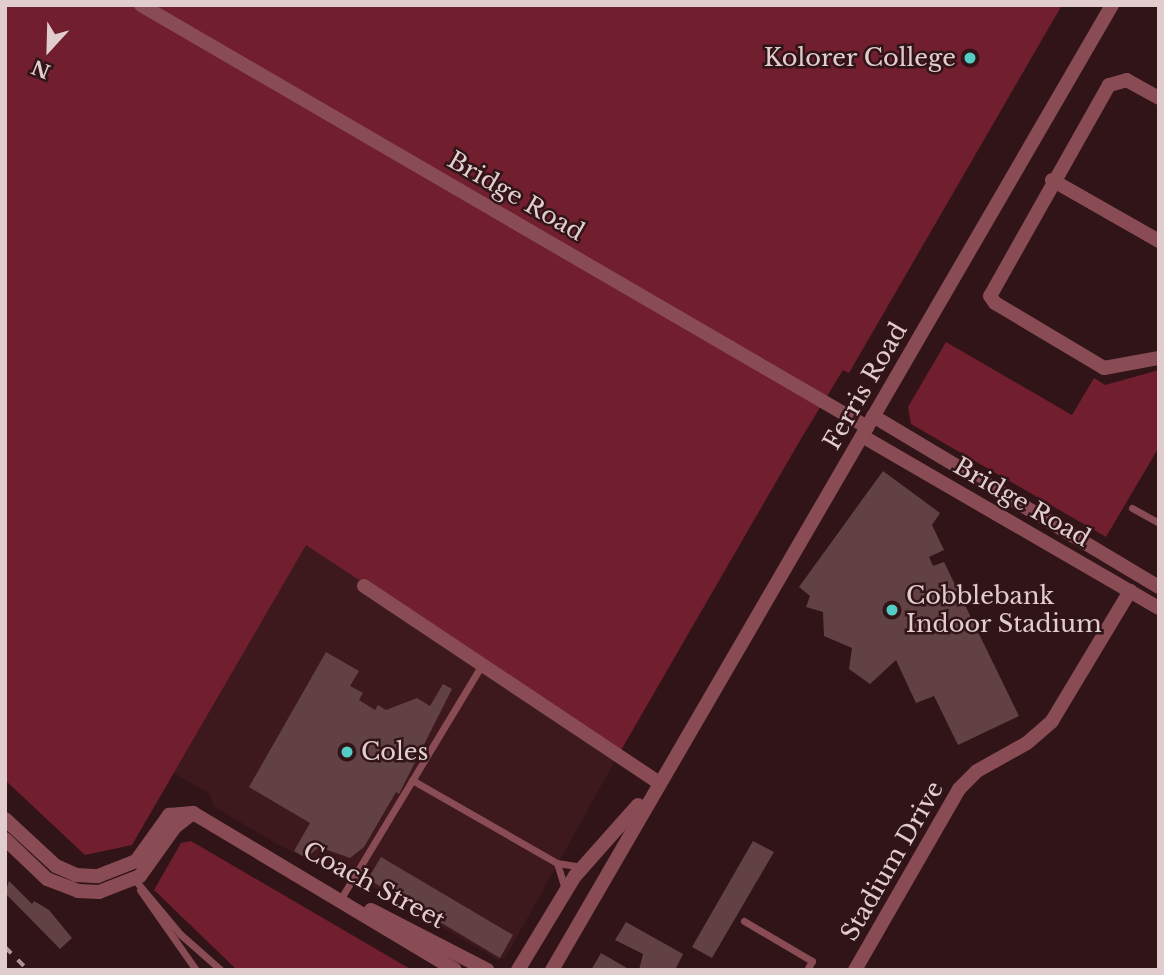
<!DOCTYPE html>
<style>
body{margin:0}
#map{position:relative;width:1164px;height:975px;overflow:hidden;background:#301417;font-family:"Libre Baskerville",serif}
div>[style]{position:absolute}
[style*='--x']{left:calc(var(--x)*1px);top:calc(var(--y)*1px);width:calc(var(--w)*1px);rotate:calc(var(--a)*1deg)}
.built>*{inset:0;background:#3d191e}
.green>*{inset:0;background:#711e2f}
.building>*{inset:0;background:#614144}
.service>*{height:7px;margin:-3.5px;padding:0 3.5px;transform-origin:3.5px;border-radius:3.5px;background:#894c54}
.minor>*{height:14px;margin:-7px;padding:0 7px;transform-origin:7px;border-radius:7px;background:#894c54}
.tertiary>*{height:14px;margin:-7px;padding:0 7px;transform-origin:7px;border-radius:7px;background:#894c54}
.rail>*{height:3.5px;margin-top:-1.75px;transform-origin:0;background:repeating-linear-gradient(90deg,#aa9395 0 9px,transparent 0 18px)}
.dots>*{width:19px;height:19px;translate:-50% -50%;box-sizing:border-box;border:4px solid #301417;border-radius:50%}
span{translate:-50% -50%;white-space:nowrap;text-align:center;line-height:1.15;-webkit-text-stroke:5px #301417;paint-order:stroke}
.poi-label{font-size:24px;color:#e1ccce}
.right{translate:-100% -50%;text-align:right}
.left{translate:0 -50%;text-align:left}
.street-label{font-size:24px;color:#e1ccce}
.frame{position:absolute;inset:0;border:7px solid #e1ccce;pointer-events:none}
.north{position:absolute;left:14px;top:14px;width:70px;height:70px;-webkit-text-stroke:5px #301417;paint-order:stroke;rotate:202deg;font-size:19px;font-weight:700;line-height:28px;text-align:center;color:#e1ccce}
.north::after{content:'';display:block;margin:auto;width:24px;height:32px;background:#e1ccce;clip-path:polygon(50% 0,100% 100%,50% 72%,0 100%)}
</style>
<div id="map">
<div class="built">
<div style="clip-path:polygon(306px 544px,620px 752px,505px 958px,498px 960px,363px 881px,359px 886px,279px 845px,213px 806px,210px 794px,174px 773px)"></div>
</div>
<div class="green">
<div style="clip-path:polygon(5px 5px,1062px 5px,849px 373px,843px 370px,802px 437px,620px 752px,306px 545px,132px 845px,85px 855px,5px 780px)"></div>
<div style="clip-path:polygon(946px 342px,1072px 415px,1094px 378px,1105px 385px,1159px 370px,1159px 447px,1106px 537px,911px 424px,908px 407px)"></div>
<div style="clip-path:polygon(191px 841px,412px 970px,237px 970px,154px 890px,181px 843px)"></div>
</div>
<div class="building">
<div style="clip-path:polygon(883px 471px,940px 513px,932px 525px,944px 550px,929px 557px,933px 566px,944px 562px,1019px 716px,958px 745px,934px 696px,916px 703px,896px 660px,870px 684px,849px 669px,852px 648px,824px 636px,823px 612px,806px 607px,810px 596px,799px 587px)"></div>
<div style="clip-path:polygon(326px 652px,359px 671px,350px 686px,363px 693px,359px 700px,375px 710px,378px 705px,386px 710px,417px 698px,430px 706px,443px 684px,452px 689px,399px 794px,396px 792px,364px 847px,350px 858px,319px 847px,306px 858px,294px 851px,310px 823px,249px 787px)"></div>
<div style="clip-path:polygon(753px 841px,774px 852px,712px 958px,692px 947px)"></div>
<div style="clip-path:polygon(381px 857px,513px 935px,500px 958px,368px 879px)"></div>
<div style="clip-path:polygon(9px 881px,32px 904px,34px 901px,49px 910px,72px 938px,60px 949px,5px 893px)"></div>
<div style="clip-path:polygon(626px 922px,683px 954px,675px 970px,639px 970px,643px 954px,615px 940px)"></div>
<div style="clip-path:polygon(601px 953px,608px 957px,630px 970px,591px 970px)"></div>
</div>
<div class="service">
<div style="--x:1132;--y:508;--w:31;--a:29"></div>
<div style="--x:412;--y:780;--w:167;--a:29.8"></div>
<div style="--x:557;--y:863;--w:25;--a:9"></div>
<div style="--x:557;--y:863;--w:28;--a:73"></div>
<div style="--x:135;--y:880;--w:70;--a:50.2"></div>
<div style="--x:180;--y:934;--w:55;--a:41.3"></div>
<div style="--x:140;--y:890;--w:98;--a:55"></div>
<div style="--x:343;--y:895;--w:269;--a:-58.9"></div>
<div style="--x:744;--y:921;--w:79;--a:30.5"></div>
<div style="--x:812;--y:961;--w:10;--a:119"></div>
</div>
<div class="minor">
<div style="--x:1159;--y:98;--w:37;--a:-151"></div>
<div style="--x:1127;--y:80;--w:19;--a:164"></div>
<div style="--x:1109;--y:85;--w:242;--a:119.4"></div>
<div style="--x:990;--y:296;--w:9;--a:54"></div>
<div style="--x:995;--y:303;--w:127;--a:30.8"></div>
<div style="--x:1104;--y:368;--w:56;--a:-10.3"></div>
<div style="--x:1052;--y:180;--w:123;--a:29.7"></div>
<div style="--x:364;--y:586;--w:353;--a:33.7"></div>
<div style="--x:5;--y:819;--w:69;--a:42.7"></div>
<div style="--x:56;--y:866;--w:22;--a:24"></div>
<div style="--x:76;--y:875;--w:22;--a:3"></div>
<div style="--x:98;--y:876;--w:41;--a:-21.5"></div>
<div style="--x:136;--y:861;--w:57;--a:-54.3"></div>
<div style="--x:169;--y:815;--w:24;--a:-5"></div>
<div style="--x:193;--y:813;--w:305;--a:30.9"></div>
<div style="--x:5;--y:839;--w:58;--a:43.6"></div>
<div style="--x:47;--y:879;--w:33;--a:21"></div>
<div style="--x:78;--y:891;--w:21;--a:3"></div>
<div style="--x:99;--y:892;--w:44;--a:-21.3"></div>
<div style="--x:140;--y:876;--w:60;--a:-54.5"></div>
<div style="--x:175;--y:827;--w:23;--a:-38"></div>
<div style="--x:371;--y:910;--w:131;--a:27.3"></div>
<div style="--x:855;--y:970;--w:209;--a:-60.1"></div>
<div style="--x:959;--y:789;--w:25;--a:-45"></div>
<div style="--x:977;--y:771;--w:57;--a:-29.2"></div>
<div style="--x:1027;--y:743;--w:33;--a:-41"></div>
<div style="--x:1052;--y:721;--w:152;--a:-59"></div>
</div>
<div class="tertiary">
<div style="--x:141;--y:5;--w:840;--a:30.17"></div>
<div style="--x:873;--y:416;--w:333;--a:30.9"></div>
<div style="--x:862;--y:436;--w:343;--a:30.1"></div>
<div style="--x:518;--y:970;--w:110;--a:-58.8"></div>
<div style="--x:575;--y:876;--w:95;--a:-48.4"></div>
<div style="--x:552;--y:970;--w:1116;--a:-59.87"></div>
</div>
<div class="rail">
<div style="--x:5;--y:947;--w:33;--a:45"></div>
</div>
<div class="dots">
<div style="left:970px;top:58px;background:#54cdc6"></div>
<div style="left:892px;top:610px;background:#54cdc6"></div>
<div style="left:347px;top:752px;background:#54cdc6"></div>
</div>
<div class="poi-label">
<span class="right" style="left:956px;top:58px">Kolorer College</span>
<span class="left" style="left:906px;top:610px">Cobblebank<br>Indoor Stadium</span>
<span class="left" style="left:361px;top:752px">Coles</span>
</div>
<div class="street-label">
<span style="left:516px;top:196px;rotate:30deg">Bridge Road</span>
<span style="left:865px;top:386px;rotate:-60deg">Ferris Road</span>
<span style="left:1022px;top:502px;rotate:30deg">Bridge Road</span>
<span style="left:892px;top:861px;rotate:-60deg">Stadium Drive</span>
<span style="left:374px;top:885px;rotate:28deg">Coach Street</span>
</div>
<div class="frame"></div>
<div class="north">N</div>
</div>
